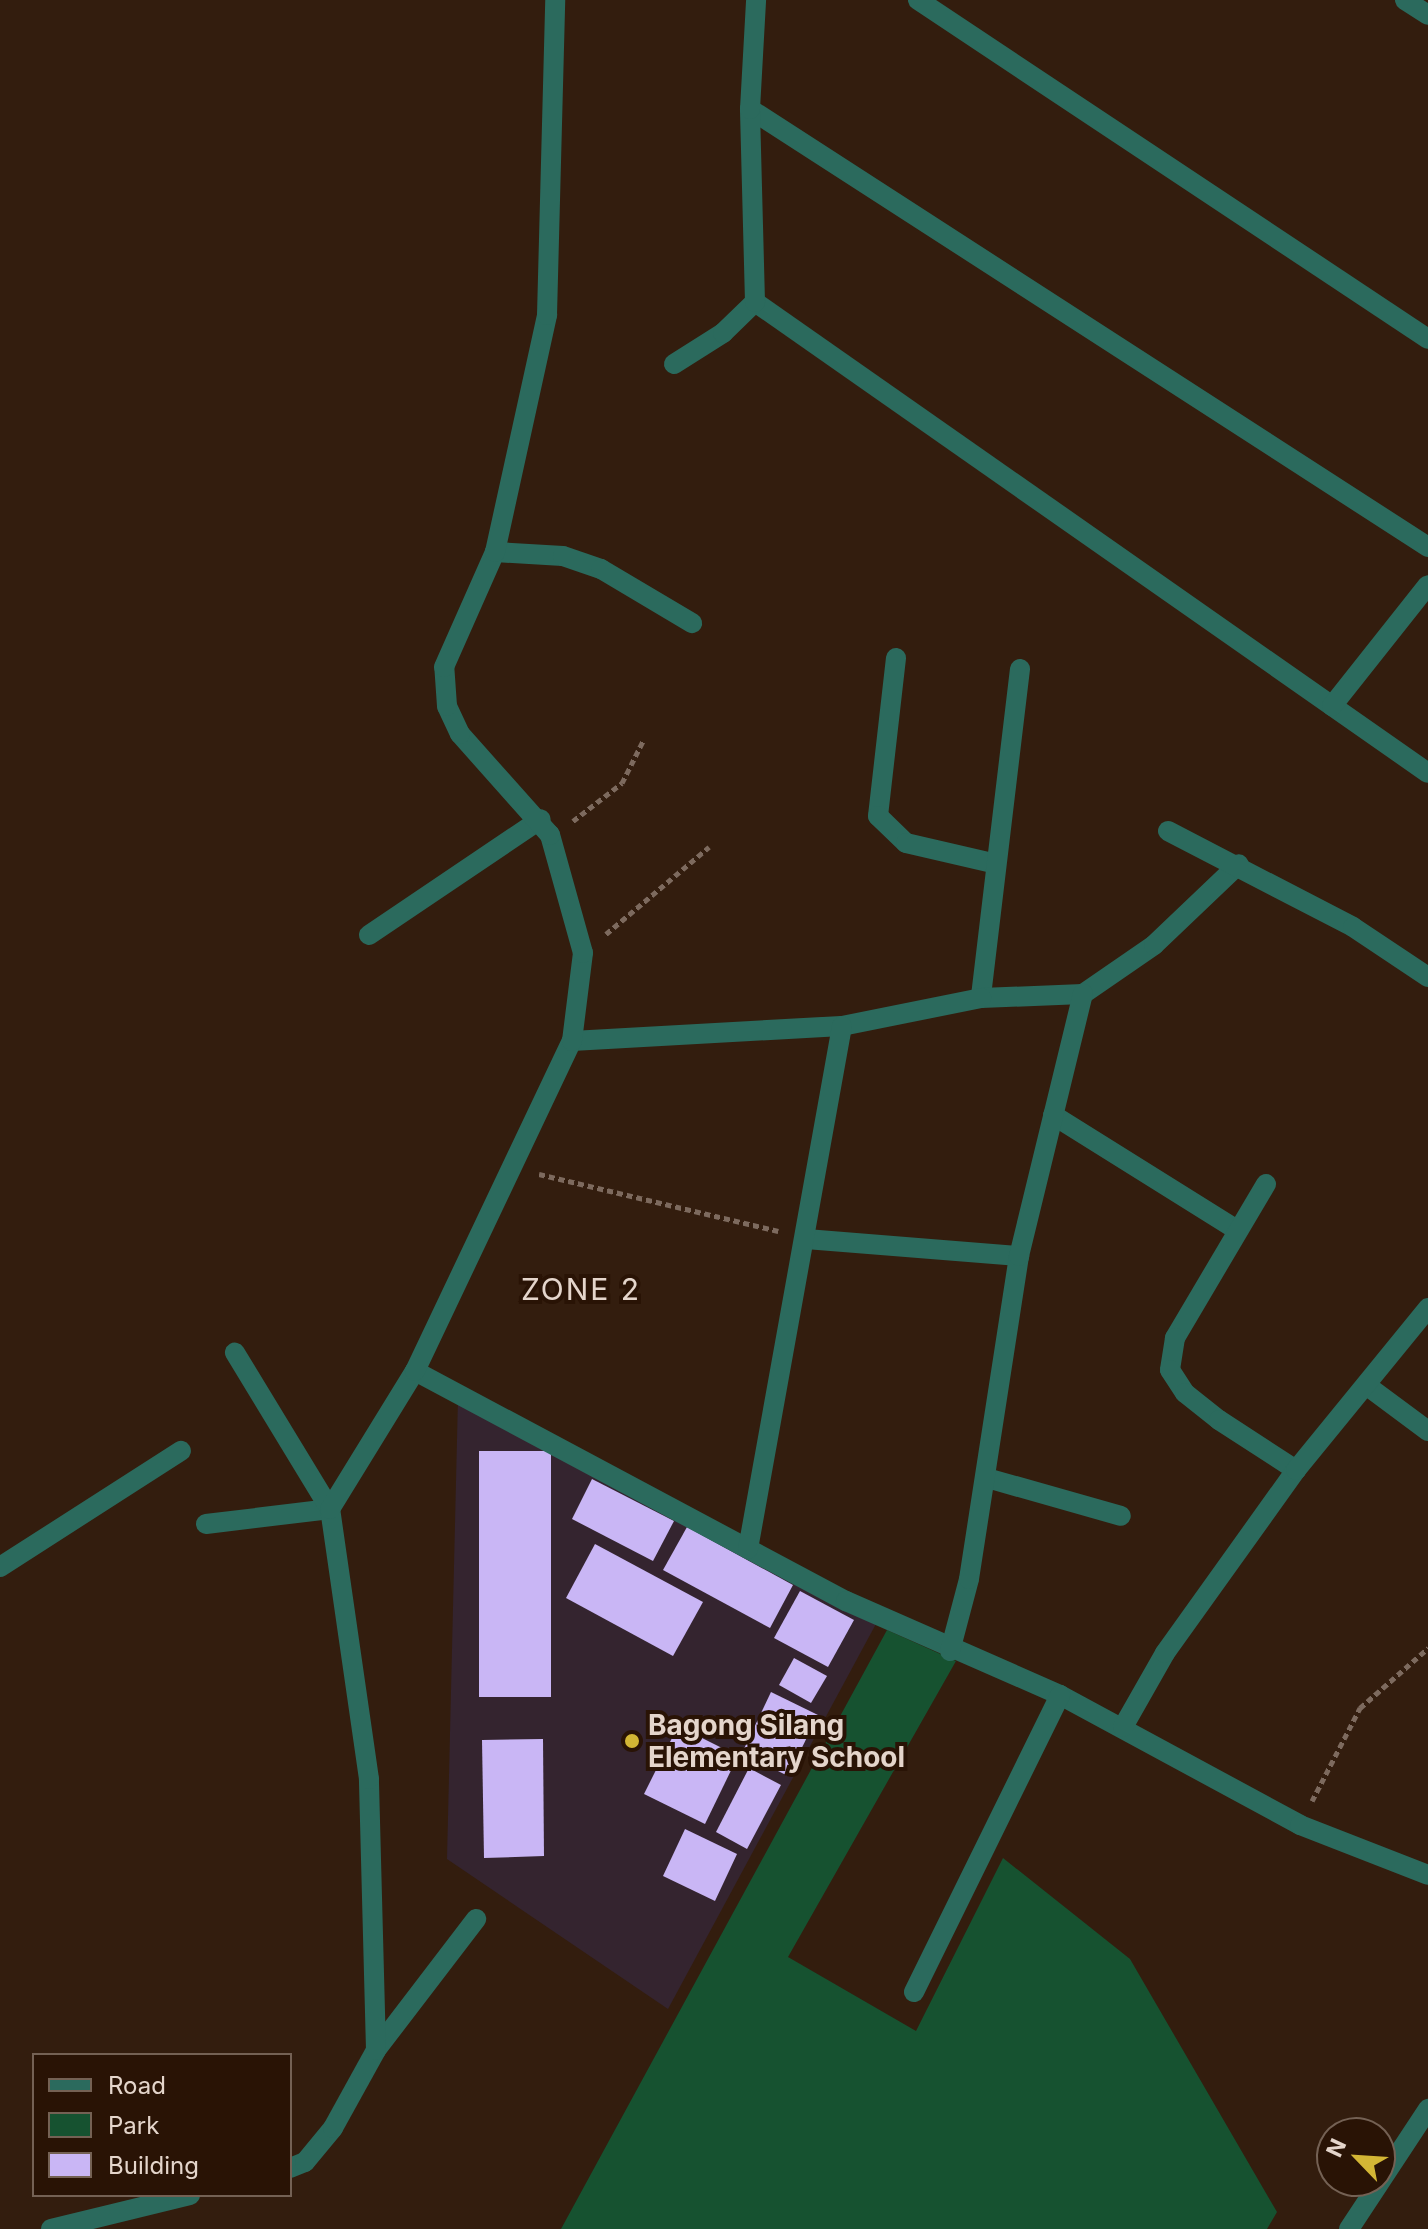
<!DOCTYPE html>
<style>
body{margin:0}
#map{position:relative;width:1428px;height:2229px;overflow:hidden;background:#331d0e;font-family:Inter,sans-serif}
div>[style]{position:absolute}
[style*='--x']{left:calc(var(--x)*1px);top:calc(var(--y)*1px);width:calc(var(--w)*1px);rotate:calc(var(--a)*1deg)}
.industrial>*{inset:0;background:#34242f}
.green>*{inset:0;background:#165230}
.building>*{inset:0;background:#c9b6f5}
.path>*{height:5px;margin-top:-2.5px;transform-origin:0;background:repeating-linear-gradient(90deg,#7d6a5e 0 6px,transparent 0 10px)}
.minor>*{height:20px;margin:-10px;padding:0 10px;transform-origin:10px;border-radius:10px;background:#2b6a5d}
.dots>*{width:22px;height:22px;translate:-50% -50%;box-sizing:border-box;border:4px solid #291305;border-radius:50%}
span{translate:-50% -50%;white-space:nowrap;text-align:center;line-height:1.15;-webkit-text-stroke:8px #291305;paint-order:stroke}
.poi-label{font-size:28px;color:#e4d5cb;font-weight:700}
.left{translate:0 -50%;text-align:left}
.neighbourhood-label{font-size:30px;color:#e4d5cb;letter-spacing:2px}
.legend{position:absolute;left:32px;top:2053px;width:260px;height:144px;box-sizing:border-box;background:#291305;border:2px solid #746154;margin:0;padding:10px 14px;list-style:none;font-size:24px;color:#e4d5cb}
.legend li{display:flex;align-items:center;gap:16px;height:40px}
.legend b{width:40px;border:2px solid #746154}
.north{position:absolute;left:1316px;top:2117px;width:80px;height:80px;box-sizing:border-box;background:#291305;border:2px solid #746154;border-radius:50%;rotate:295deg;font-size:22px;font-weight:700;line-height:32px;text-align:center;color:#e4d5cb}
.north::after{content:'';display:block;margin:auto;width:28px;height:36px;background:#d3b635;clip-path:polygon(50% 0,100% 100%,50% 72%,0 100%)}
</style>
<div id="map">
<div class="industrial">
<div style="clip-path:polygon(458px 1398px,877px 1622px,668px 2009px,447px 1859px)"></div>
</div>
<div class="green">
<div style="clip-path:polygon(887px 1630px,956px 1661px,788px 1957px,916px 2031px,1003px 1858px,1130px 1959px,1277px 2212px,1267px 2229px,561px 2229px)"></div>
</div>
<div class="building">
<div style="clip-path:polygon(479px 1451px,551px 1451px,551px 1697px,479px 1697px)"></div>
<div style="clip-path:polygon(592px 1479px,674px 1521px,653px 1561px,572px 1519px)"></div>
<div style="clip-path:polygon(687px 1527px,793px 1585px,770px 1628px,663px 1570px)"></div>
<div style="clip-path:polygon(595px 1544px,703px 1602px,673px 1656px,566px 1598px)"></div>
<div style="clip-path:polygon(800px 1591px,854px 1620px,828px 1667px,774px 1638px)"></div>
<div style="clip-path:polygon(794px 1658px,827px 1676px,811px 1703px,779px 1685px)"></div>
<div style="clip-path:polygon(771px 1692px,818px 1715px,788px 1776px,742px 1753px)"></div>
<div style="clip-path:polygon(678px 1726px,738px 1756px,705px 1824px,644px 1794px)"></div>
<div style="clip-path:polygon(543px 1739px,544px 1856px,484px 1858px,482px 1740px)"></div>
<div style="clip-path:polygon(749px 1768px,781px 1785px,747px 1849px,716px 1832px)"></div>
<div style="clip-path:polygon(685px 1829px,737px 1854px,715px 1901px,663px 1876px)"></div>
</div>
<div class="path">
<div style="--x:573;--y:821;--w:62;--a:-37.8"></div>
<div style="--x:622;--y:783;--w:49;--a:-63.4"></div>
<div style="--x:606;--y:934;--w:135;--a:-40.2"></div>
<div style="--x:539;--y:1174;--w:246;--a:13.4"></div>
<div style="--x:1312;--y:1801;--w:105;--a:-62.7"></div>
<div style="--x:1360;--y:1708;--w:91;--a:-41.4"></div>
</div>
<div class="minor">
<div style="--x:918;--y:0;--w:612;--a:33.61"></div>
<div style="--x:1405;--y:0;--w:27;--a:33"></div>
<div style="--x:750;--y:109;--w:807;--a:32.86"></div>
<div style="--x:755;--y:302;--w:821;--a:34.99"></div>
<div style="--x:674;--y:364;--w:58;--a:-32.3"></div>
<div style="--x:723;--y:333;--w:45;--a:-44.1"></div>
<div style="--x:755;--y:302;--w:193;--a:-91.5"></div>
<div style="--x:750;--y:109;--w:109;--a:-86.8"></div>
<div style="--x:495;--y:552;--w:68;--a:3.4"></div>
<div style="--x:563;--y:556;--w:40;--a:18.9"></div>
<div style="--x:601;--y:569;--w:106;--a:30.7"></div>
<div style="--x:896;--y:658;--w:159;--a:96.5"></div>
<div style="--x:878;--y:816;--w:39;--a:44"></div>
<div style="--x:906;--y:843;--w:92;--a:13.1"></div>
<div style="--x:1020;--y:669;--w:331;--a:96.8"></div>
<div style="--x:981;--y:998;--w:102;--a:-2.2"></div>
<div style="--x:1083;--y:994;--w:86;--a:-34.6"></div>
<div style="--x:1154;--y:945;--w:117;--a:-43.6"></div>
<div style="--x:1332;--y:706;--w:154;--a:-51.6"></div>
<div style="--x:1168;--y:831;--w:208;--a:27.4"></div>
<div style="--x:1353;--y:927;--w:90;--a:33.7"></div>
<div style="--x:369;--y:935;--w:207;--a:-34"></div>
<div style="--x:572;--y:1041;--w:270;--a:-3.2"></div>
<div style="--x:842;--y:1026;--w:142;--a:-11.4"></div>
<div style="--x:1053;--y:1115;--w:217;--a:32"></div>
<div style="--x:1266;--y:1184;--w:179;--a:120.6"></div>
<div style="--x:1175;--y:1338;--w:32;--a:99"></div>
<div style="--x:1170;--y:1370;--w:27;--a:57"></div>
<div style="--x:1185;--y:1393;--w:43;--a:38.5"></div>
<div style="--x:1219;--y:1420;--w:92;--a:33"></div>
<div style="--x:806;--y:1239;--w:214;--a:4.6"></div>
<div style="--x:415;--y:1371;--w:489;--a:28.1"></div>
<div style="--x:846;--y:1601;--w:234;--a:23.7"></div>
<div style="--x:1060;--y:1695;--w:273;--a:28.4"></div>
<div style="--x:1300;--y:1825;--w:137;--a:21.3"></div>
<div style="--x:1366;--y:1385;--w:77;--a:36.6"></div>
<div style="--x:987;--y:1478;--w:139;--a:15.8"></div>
<div style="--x:206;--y:1524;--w:125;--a:-6.9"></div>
<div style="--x:330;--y:1509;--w:183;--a:-121.3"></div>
<div style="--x:748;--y:1549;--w:531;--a:-79.81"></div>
<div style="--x:0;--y:1567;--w:215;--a:-32.7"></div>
<div style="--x:950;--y:1651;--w:74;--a:-75.2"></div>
<div style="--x:969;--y:1579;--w:327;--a:-81.2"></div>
<div style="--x:1019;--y:1256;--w:270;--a:-76.3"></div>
<div style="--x:1123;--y:1727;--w:85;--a:-60.4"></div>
<div style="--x:1165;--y:1653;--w:225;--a:-54.4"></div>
<div style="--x:1296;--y:1470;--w:209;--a:-50.8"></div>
<div style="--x:914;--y:1992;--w:331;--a:-63.8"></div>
<div style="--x:376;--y:2050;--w:165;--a:-52.6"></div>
<div style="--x:290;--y:2168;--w:16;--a:-22"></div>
<div style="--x:305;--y:2162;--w:44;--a:-50.5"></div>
<div style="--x:333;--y:2128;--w:89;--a:-61.1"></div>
<div style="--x:376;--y:2050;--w:271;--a:-91.5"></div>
<div style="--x:369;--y:1779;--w:273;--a:-98.2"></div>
<div style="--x:330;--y:1509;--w:162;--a:-58.4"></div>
<div style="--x:415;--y:1371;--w:365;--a:-64.6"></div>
<div style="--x:572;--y:1041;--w:89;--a:-82.9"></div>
<div style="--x:583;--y:953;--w:123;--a:-105.6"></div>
<div style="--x:550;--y:835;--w:135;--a:-131.7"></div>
<div style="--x:460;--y:734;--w:31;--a:-115"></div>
<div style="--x:447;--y:706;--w:39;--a:-94"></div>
<div style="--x:444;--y:667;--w:126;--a:-66.1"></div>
<div style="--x:495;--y:552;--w:243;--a:-77.6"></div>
<div style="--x:547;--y:315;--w:315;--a:-88.5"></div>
<div style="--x:51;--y:2229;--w:143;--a:-13.7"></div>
<div style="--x:1349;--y:2229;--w:144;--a:-56.6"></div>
</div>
<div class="dots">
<div style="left:632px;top:1741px;background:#d3b635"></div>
</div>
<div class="poi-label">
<span class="left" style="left:648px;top:1741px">Bagong Silang<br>Elementary School</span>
</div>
<div class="neighbourhood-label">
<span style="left:581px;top:1289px">ZONE 2</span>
</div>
<ul class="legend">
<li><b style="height:10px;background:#2b6a5d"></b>Road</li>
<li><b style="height:22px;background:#165230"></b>Park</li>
<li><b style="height:22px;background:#c9b6f5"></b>Building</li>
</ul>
<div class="north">N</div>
</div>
